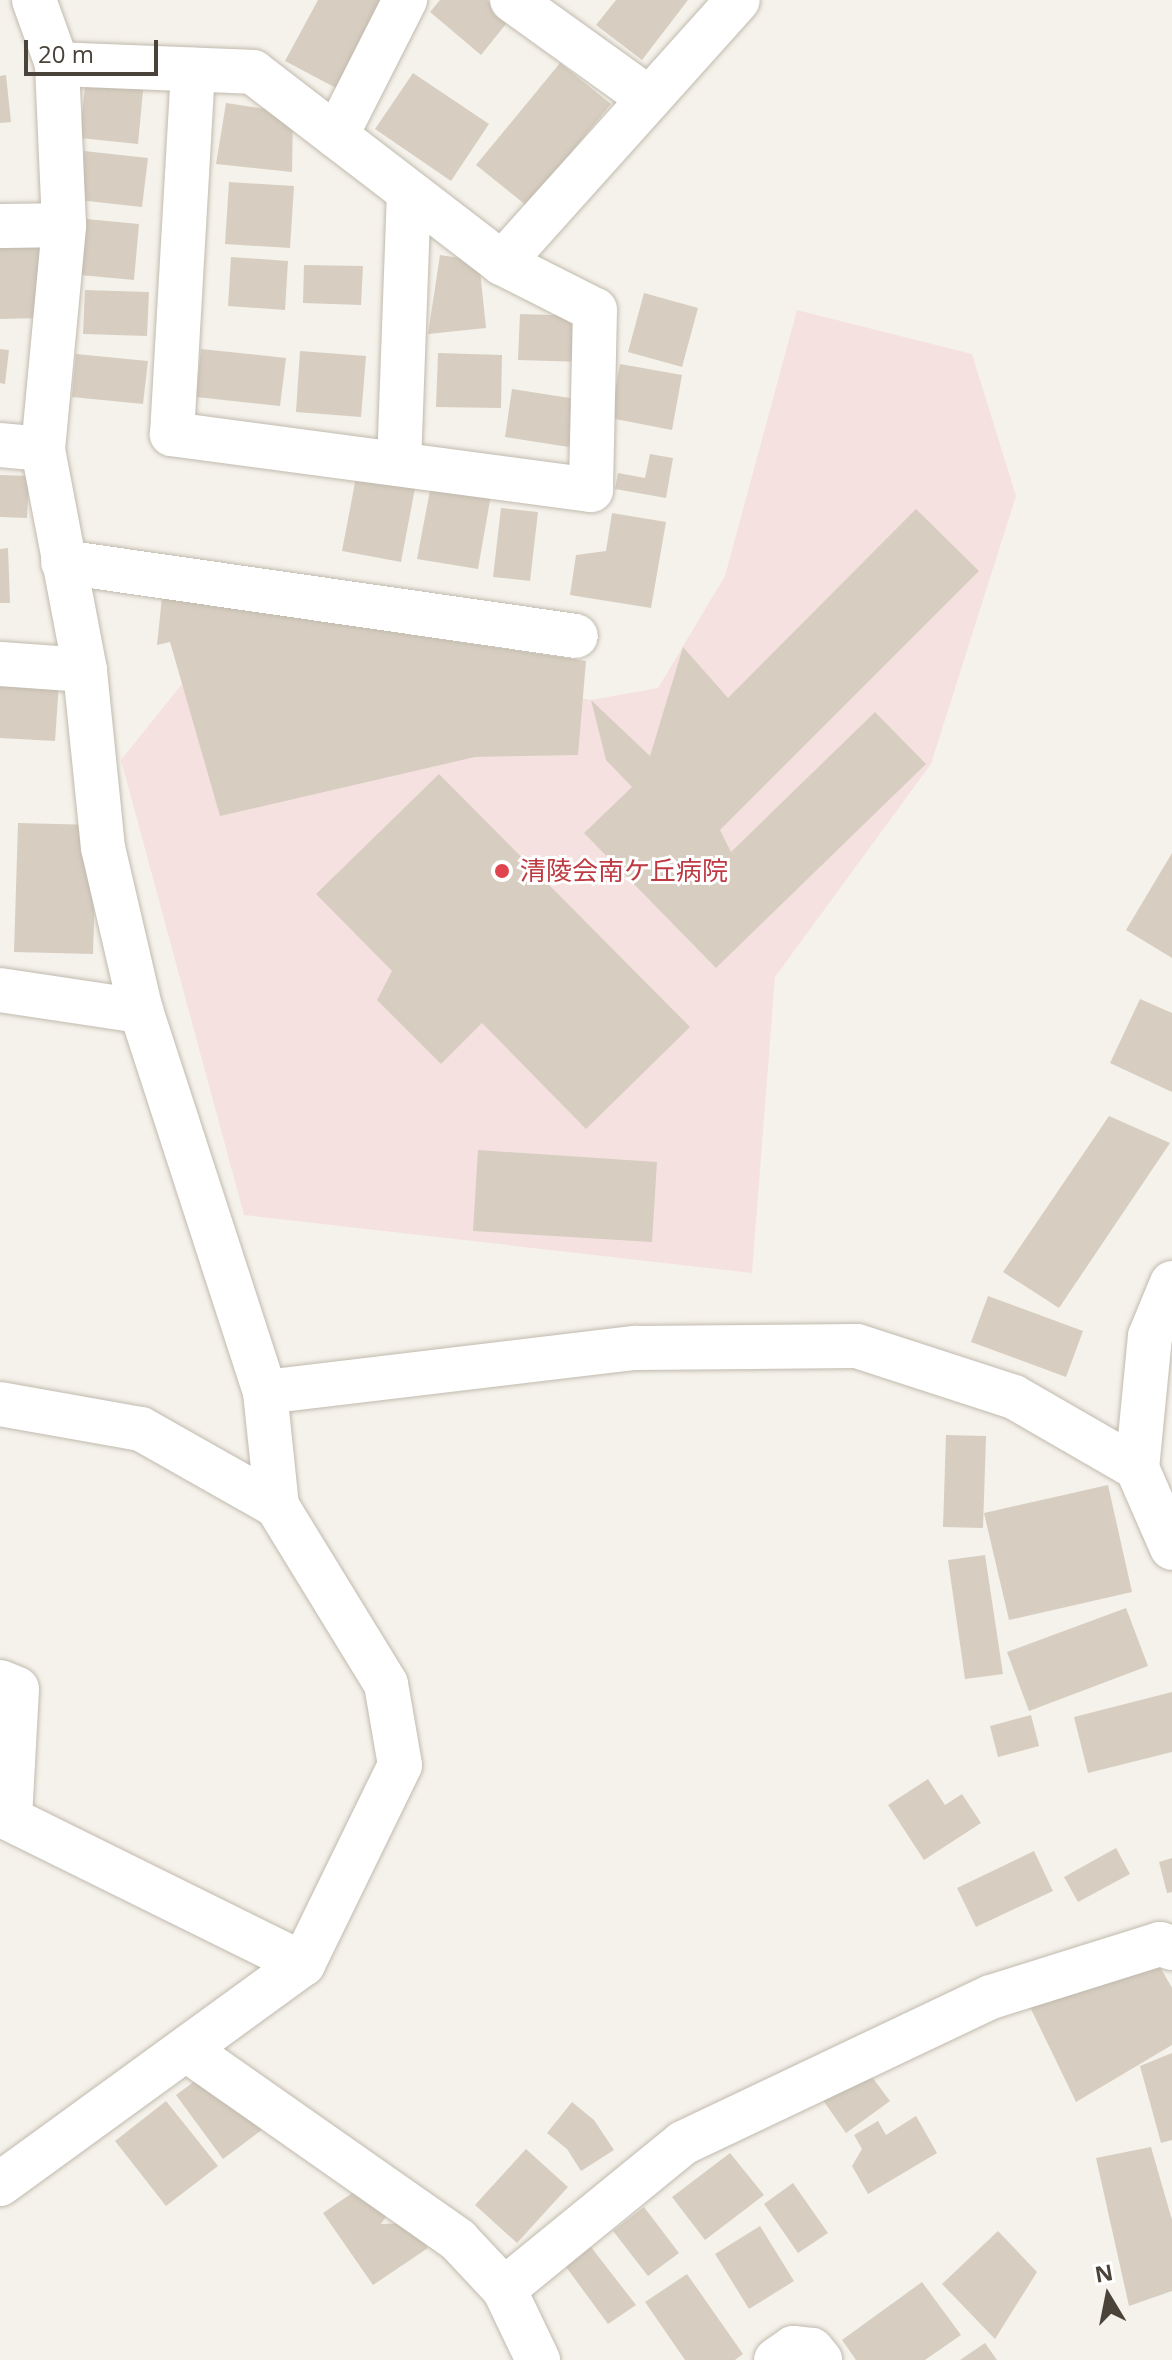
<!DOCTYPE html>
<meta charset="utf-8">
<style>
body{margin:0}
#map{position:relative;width:1172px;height:2360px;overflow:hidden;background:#f5f2eb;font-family:"Open Sans","Noto Sans JP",sans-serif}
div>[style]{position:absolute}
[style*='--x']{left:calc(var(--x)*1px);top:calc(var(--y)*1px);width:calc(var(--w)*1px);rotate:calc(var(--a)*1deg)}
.medical>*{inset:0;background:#f5e2e0}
.building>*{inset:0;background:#d7cec1}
.roads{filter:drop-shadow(0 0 2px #c1baae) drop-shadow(0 0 2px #c1baae)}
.minor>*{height:44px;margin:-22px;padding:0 22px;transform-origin:22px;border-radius:22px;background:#fff}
.dots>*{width:22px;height:22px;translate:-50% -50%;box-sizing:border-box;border:4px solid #fff;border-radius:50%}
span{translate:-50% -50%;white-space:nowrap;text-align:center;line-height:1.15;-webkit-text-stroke:6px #fff;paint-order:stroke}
.health-label{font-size:26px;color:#be3a42}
.left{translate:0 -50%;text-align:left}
.north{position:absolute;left:1068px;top:2256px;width:80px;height:80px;-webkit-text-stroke:6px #fff;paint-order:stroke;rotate:350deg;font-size:22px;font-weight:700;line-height:32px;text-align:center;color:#4a4339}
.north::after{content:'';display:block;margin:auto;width:28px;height:36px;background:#4a4339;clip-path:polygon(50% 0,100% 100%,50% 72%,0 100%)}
.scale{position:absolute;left:24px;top:40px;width:134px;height:36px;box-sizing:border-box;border:4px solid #4a4339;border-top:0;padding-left:10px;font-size:24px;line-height:28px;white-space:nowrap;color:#4a4339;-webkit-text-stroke:6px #fff;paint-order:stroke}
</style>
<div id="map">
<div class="medical">
<div style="clip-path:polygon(797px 310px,972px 354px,1016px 496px,931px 764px,775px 977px,752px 1273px,244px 1215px,121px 760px,222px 634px,591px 700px,658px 688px,725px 576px)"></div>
</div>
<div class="building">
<div style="clip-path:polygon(318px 0,383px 0,336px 88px,285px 61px)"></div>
<div style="clip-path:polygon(440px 0,487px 0,510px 19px,481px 55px,430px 12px)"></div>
<div style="clip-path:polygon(616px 0,688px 0,642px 60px,596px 25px)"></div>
<div style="clip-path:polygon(560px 63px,611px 104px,527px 206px,476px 165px)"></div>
<div style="clip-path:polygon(413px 73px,489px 124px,451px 181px,375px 129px)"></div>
<div style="clip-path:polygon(6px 75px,11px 122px,0 123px,0 76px)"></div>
<div style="clip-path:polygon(86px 75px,144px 80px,138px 144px,80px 138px)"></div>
<div style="clip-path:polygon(226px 103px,293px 113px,292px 172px,216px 164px)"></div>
<div style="clip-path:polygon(84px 151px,148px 158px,142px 207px,78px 200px)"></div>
<div style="clip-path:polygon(229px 182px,294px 186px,290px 248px,225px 244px)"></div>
<div style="clip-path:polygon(86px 219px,139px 224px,134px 280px,80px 275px)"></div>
<div style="clip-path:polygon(40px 245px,43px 318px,0 319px,0 246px)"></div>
<div style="clip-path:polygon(440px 255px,479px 261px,486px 328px,428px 334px)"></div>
<div style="clip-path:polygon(231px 257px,288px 261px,285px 310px,228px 306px)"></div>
<div style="clip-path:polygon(304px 265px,363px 266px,361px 305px,303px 303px)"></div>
<div style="clip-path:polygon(85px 290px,149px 292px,147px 336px,83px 334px)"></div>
<div style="clip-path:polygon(644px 293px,698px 308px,682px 367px,628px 352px)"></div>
<div style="clip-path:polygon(520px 314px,585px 316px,583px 362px,518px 360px)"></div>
<div style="clip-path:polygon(0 349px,9px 350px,5px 384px,0 383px)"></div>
<div style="clip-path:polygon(201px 349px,286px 358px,280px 406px,196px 397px)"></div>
<div style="clip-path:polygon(300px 351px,366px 356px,361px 417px,296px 412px)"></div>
<div style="clip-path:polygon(438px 353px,502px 355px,501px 408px,436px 407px)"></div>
<div style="clip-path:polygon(76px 354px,148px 361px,143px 404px,72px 397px)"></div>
<div style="clip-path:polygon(620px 364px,682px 375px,672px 430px,610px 418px)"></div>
<div style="clip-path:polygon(512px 389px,576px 399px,569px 447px,505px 437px)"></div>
<div style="clip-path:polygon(650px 454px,673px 458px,666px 498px,615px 489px,618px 473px,645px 478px)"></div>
<div style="clip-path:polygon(357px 472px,416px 483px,401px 562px,342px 551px)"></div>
<div style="clip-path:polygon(0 475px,29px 476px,27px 518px,0 517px)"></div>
<div style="clip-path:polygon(432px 480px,492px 489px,478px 569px,417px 559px)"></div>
<div style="clip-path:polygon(501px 508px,538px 512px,530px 581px,493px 577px)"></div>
<div style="clip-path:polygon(916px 509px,979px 571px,720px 830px,731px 852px,875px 712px,926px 764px,716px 968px,584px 833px,632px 787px,606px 760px,591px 700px,650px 756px,683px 647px,728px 698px)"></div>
<div style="clip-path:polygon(612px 513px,666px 522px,651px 608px,570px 595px,576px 555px,606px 551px)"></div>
<div style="clip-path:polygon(8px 548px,10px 603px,0 603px,0 549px)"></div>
<div style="clip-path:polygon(162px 597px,586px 661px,578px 755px,475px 757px,220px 816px,170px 642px,157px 645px)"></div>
<div style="clip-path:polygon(0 680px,59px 683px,55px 741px,0 738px)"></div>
<div style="clip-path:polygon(439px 774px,690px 1027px,586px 1129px,482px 1023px,441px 1064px,377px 1000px,392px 971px,316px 894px)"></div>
<div style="clip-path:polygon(18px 823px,97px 825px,93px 954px,14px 952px)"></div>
<div style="clip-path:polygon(1172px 853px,1172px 958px,1126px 930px)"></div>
<div style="clip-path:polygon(1140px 999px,1172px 1013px,1172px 1092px,1110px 1063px)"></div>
<div style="clip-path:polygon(1109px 1116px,1170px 1143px,1059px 1308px,1003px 1272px)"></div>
<div style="clip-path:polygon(478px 1150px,657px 1162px,652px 1242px,473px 1231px)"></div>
<div style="clip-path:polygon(988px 1296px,1083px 1331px,1066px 1377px,971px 1342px)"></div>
<div style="clip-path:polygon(946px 1435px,986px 1436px,983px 1528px,943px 1527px)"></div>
<div style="clip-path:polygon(1108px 1485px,1132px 1592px,1009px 1620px,984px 1513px)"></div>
<div style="clip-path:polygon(985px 1555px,1003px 1674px,965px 1679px,948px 1560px)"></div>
<div style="clip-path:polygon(1126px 1608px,1148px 1666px,1029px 1711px,1007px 1652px)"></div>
<div style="clip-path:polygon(1172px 1692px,1172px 1752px,1088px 1773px,1074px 1717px)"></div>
<div style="clip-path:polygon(1031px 1715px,1039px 1746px,998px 1757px,990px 1726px)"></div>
<div style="clip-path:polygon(928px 1779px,945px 1805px,962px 1794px,981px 1823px,924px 1860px,888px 1805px)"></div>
<div style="clip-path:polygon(1116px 1848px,1130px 1874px,1078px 1902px,1064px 1877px)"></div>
<div style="clip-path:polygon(1034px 1851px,1053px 1891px,976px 1927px,957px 1888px)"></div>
<div style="clip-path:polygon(1172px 1858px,1172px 1892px,1167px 1893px,1159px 1862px)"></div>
<div style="clip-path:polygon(1155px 1958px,1172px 1988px,1172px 2045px,1076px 2102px,1029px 2005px)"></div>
<div style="clip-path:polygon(1172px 2053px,1172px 2140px,1161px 2143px,1140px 2066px)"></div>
<div style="clip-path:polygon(869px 2073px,890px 2101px,846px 2133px,820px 2096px)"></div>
<div style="clip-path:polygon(199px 2078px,263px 2129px,223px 2159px,176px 2095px)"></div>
<div style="clip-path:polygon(166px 2101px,218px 2166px,166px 2206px,115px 2141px)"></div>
<div style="clip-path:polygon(572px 2102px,594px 2120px,614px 2150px,581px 2171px,567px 2149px,547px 2133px)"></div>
<div style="clip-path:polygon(916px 2116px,937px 2153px,868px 2194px,852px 2166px,862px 2149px,854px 2135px,878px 2121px,886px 2135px)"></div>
<div style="clip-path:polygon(1151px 2147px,1172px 2220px,1172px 2291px,1129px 2306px,1096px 2158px)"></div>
<div style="clip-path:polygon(526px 2149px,568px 2187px,517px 2243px,475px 2205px)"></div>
<div style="clip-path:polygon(730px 2153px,764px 2195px,705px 2240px,672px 2197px)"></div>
<div style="clip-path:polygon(793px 2183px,828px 2233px,798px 2253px,764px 2204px)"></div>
<div style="clip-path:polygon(361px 2187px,393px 2206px,381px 2224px,411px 2223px,428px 2248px,373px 2285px,323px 2213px)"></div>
<div style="clip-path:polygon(644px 2207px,679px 2253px,648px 2276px,613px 2231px)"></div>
<div style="clip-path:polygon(760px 2226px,794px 2281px,749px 2309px,715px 2254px)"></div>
<div style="clip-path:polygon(998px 2231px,1037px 2272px,995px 2339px,942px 2284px)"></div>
<div style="clip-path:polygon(584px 2238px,636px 2305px,608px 2324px,558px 2256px)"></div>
<div style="clip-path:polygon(687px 2274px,743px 2354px,735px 2360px,685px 2360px,645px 2302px)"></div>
<div style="clip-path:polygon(922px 2282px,961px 2335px,925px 2360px,856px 2360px,842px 2340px)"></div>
<div style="clip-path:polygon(985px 2343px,997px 2360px,960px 2360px)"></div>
</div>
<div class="roads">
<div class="minor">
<div style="--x:512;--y:0;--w:166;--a:35.7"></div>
<div style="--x:57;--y:64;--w:196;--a:2.3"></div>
<div style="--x:253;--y:72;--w:314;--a:37.5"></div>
<div style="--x:502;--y:263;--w:104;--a:26.8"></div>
<div style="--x:595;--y:310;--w:180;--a:91.3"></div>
<div style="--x:591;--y:490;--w:423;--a:-172.4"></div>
<div style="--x:172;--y:434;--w:365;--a:-86.7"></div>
<div style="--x:336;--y:136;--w:153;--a:-63.1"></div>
<div style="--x:0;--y:226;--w:64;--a:-0.9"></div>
<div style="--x:502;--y:263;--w:353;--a:-48.1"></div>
<div style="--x:0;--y:445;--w:43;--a:5.3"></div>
<div style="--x:399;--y:464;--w:271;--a:-87.9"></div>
<div style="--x:63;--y:562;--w:518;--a:8.21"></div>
<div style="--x:0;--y:664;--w:85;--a:4"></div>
<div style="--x:0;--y:990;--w:143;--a:8.5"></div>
<div style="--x:1172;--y:1283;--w:57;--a:112.5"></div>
<div style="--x:1150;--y:1336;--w:133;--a:95.6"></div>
<div style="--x:1137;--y:1468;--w:87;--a:66.4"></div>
<div style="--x:265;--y:1392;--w:374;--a:-6.8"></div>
<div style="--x:636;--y:1348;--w:221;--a:-0.5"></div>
<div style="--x:857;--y:1346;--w:165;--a:18"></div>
<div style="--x:1014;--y:1397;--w:142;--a:30"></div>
<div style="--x:0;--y:1404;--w:143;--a:10.1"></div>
<div style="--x:141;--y:1429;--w:156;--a:29.5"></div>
<div style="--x:0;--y:1682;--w:18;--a:22"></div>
<div style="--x:17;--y:1689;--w:130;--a:93.1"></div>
<div style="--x:10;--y:1819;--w:327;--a:26.3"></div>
<div style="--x:187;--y:2050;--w:331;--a:35"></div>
<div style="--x:458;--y:2240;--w:67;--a:46.8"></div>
<div style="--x:504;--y:2289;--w:79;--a:64.4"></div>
<div style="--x:0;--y:2184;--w:374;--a:-36"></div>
<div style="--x:303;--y:1964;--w:221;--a:-64"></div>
<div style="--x:400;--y:1765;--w:82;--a:-99.8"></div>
<div style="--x:386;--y:1684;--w:209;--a:-121.5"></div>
<div style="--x:277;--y:1506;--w:115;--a:-96"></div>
<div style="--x:265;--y:1392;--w:401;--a:-108"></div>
<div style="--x:141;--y:1011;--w:167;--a:-103.1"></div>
<div style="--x:103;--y:848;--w:179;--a:-95.8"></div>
<div style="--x:85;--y:670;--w:225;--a:-100.8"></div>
<div style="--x:43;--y:449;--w:225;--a:-84.6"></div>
<div style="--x:64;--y:225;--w:161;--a:-92.5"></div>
<div style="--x:57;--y:64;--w:68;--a:-109.8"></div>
<div style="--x:504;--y:2289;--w:231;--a:-39.2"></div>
<div style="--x:683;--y:2143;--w:341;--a:-25.4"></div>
<div style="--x:991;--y:1997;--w:177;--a:-17.4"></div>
<div style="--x:1160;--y:1944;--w:13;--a:18"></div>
<div style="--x:776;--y:2360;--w:21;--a:-35"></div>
<div style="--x:793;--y:2348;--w:19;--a:6"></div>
<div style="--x:812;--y:2350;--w:13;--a:51"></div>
</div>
</div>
<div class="dots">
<div style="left:502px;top:871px;background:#e0444e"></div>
</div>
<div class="health-label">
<span class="left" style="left:520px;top:871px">清陵会南ケ丘病院</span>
</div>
<div class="north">N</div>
<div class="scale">20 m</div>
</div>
